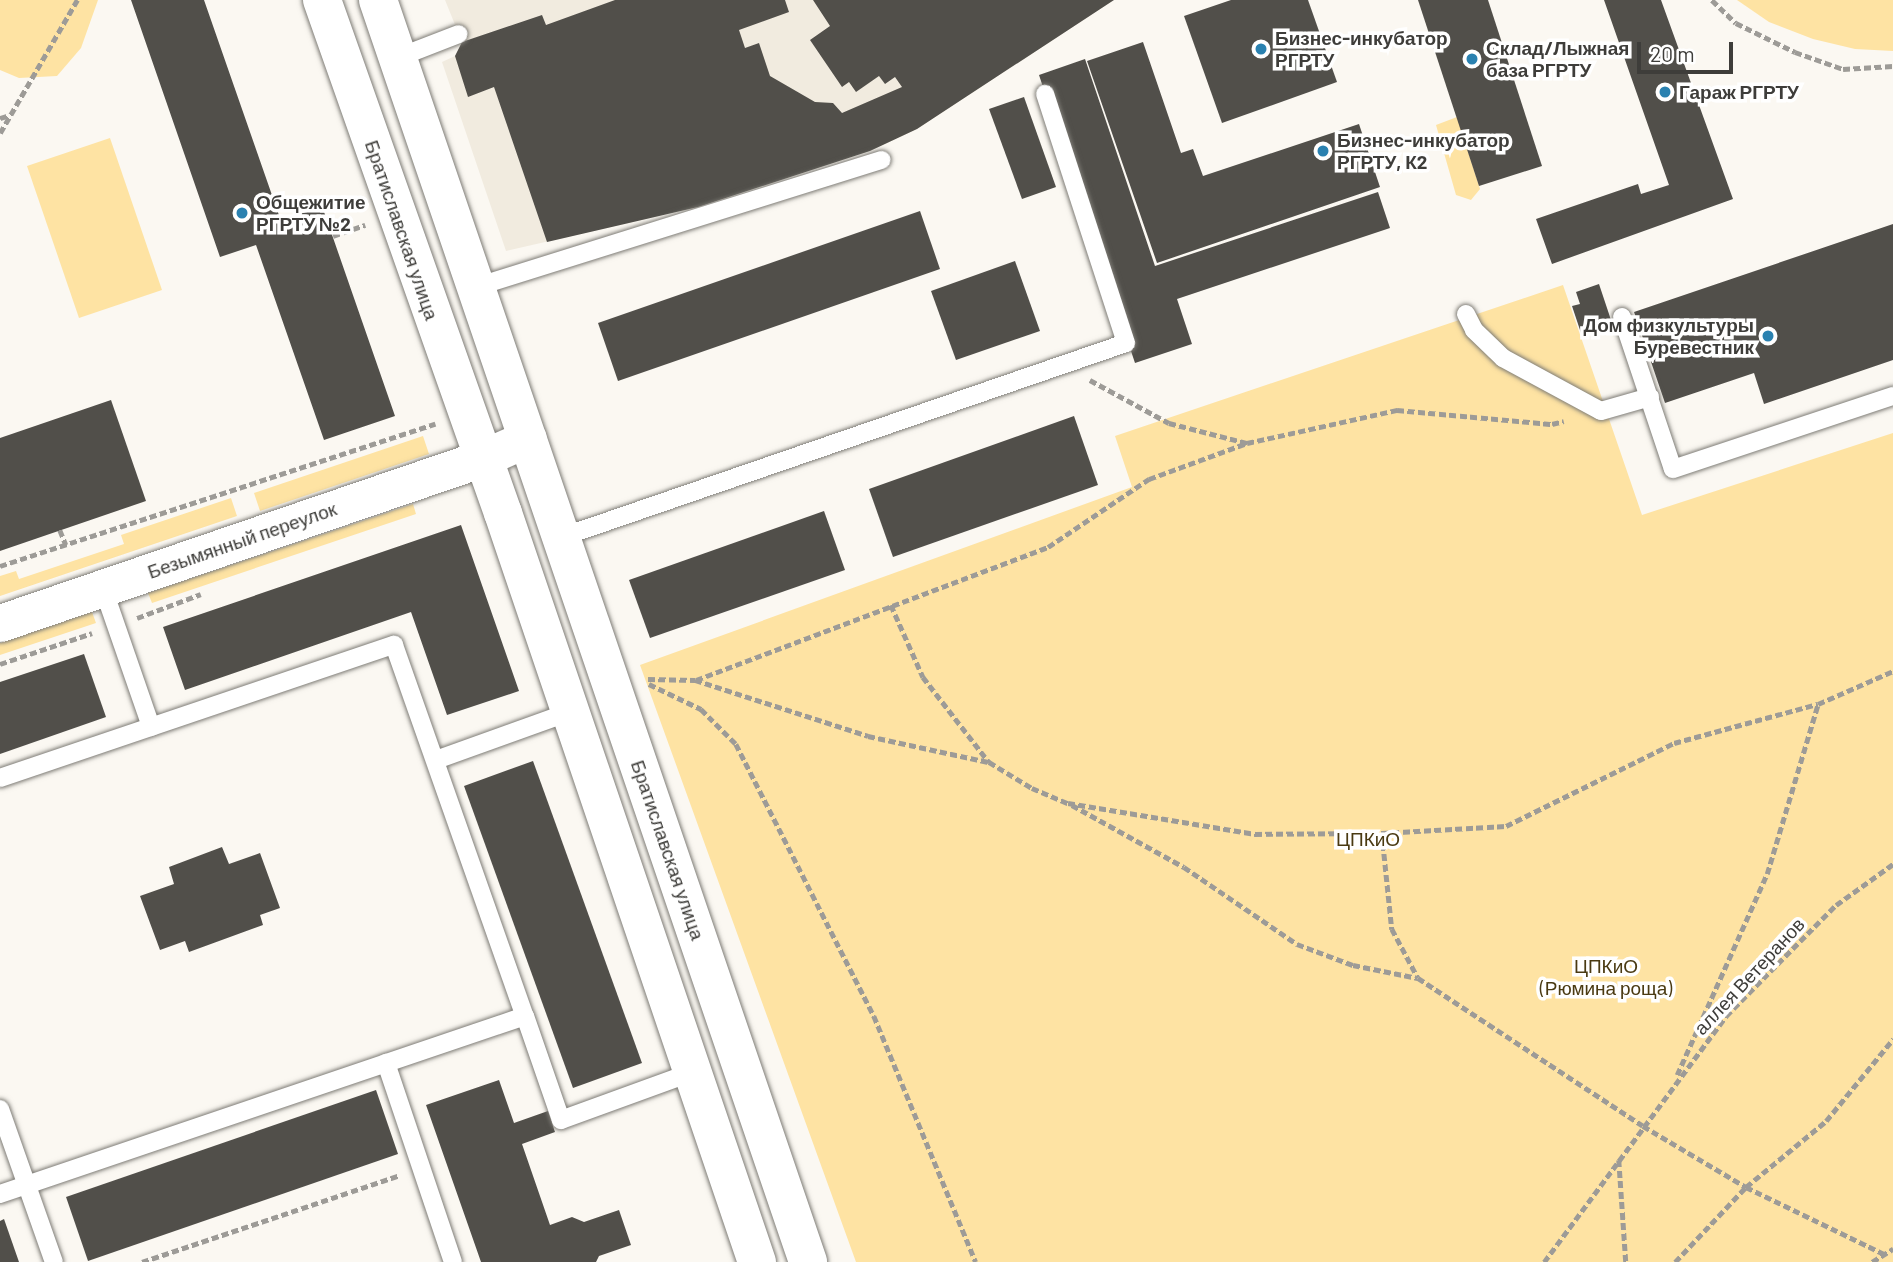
<!DOCTYPE html>
<meta charset="utf-8">
<style>
body{margin:0}
#map{position:relative;width:1893px;height:1262px;overflow:hidden;background:#fbf8f2;font-family:Barlow,sans-serif}
div>[style]{position:absolute}
[style*='--x']{left:calc(var(--x)*1px);top:calc(var(--y)*1px);width:calc(var(--w)*1px);rotate:calc(var(--a)*1deg)}
.built>*{inset:0;background:#f1ebdf}
.green>*{inset:0;background:#fee3a3}
.building>*{inset:0;background:#514f4a}
.path>*{height:4.5px;margin-top:-2.25px;transform-origin:0;background:repeating-linear-gradient(90deg,#9d9b97 0 7px,transparent 0 10.5px)}
.roads{filter:drop-shadow(0 0 2px #7e7c76) drop-shadow(0 0 2px #7e7c76)}
.lane>*{height:18px;margin:-9px;padding:0 9px;transform-origin:9px;border-radius:9px;background:#fff}
.street>*{height:37px;margin:-18.5px;padding:0 18.5px;transform-origin:18.5px;border-radius:18.5px;background:#fff}
.secondary>*{height:38px;margin:-19px;padding:0 19px;transform-origin:19px;border-radius:19px;background:#fff}
.dots>*{width:19px;height:19px;translate:-50% -50%;box-sizing:border-box;border:4px solid #fff;border-radius:50%}
span{translate:-50% -50%;white-space:nowrap;text-align:center;line-height:1.15;-webkit-text-stroke:7px #fff;paint-order:stroke}
.poi-label{font-size:19px;color:#3e3d3a;font-weight:700}
.left{translate:0 -50%;text-align:left}
.right{translate:-100% -50%;text-align:right}
.street-label{font-size:19px;color:#3e3d3a}
.park-label{font-size:19px;color:#4a3a12}
.scale{position:absolute;left:1637px;top:42px;width:96px;height:32px;box-sizing:border-box;border:4px solid #3e3d3a;border-top:0;padding-left:9px;font-size:21px;line-height:24px;white-space:nowrap;color:#3e3d3a;-webkit-text-stroke:5px #fff;paint-order:stroke}
</style>
<div id="map">
<div class="built">
<div style="clip-path:polygon(445px 0,1114px 0,917px 129px,870px 151px,698px 207px,506px 251px,442px 62px,455px 56px,462px 42px)"></div>
</div>
<div class="green">
<div style="clip-path:polygon(0 0,98px 0,81px 48px,57px 76px,19px 78px,0 70px)"></div>
<div style="clip-path:polygon(1737px 0,1893px 0,1893px 51px,1855px 49px,1813px 39px,1769px 22px)"></div>
<div style="clip-path:polygon(1457px 117px,1480px 189px,1471px 200px,1456px 195px,1436px 125px)"></div>
<div style="clip-path:polygon(110px 138px,162px 290px,79px 318px,27px 166px)"></div>
<div style="clip-path:polygon(1563px 285px,1642px 515px,1893px 433px,1893px 1262px,856px 1262px,640px 665px,1132px 487px,1115px 436px)"></div>
<div style="clip-path:polygon(423px 436px,429px 454px,260px 511px,254px 493px)"></div>
<div style="clip-path:polygon(231px 498px,237px 516px,0 596px,0 576px,16px 571px,19px 579px,124px 544px,121px 535px)"></div>
<div style="clip-path:polygon(413px 504px,416px 514px,152px 603px,148px 593px)"></div>
<div style="clip-path:polygon(92px 612px,96px 623px,0 655px,0 643px)"></div>
</div>
<div class="building">
<div style="clip-path:polygon(131px 0,204px 0,281px 221px,322px 206px,395px 416px,324px 440px,256px 245px,220px 257px)"></div>
<div style="clip-path:polygon(615px 0,785px 0,789px 12px,739px 30px,745px 48px,759px 43px,770px 76px,815px 102px,833px 103px,842px 113px,902px 87px,895px 77px,885px 84px,879px 76px,856px 92px,849px 82px,842px 87px,810px 40px,830px 26px,813px 0,1114px 0,917px 129px,870px 151px,698px 207px,547px 242px,494px 87px,468px 97px,455px 56px,462px 42px,542px 15px,546px 25px)"></div>
<div style="clip-path:polygon(1231px 0,1308px 0,1337px 82px,1222px 123px,1184px 16px)"></div>
<div style="clip-path:polygon(1418px 0,1488px 0,1542px 166px,1479px 186px)"></div>
<div style="clip-path:polygon(1604px 0,1661px 0,1733px 199px,1552px 264px,1536px 219px,1638px 184px,1641px 194px,1669px 185px)"></div>
<div style="clip-path:polygon(1143px 42px,1181px 153px,1193px 149px,1203px 176px,1359px 124px,1380px 187px,1157px 263px,1087px 61px)"></div>
<div style="clip-path:polygon(1085px 59px,1155px 266px,1378px 192px,1390px 228px,1177px 299px,1192px 344px,1135px 363px,1039px 75px)"></div>
<div style="clip-path:polygon(1024px 97px,1056px 187px,1022px 199px,989px 109px)"></div>
<div style="clip-path:polygon(920px 211px,940px 269px,618px 381px,598px 323px)"></div>
<div style="clip-path:polygon(1893px 224px,1893px 360px,1764px 404px,1754px 373px,1665px 403px,1634px 312px)"></div>
<div style="clip-path:polygon(1015px 261px,1040px 331px,956px 360px,931px 291px)"></div>
<div style="clip-path:polygon(1599px 284px,1612px 323px,1581px 333px,1572px 306px,1580px 304px,1576px 292px)"></div>
<div style="clip-path:polygon(111px 400px,146px 501px,0 551px,0 438px)"></div>
<div style="clip-path:polygon(1074px 416px,1098px 485px,893px 557px,869px 489px)"></div>
<div style="clip-path:polygon(824px 511px,845px 570px,650px 638px,629px 580px)"></div>
<div style="clip-path:polygon(461px 525px,519px 691px,447px 715px,411px 612px,185px 690px,163px 627px)"></div>
<div style="clip-path:polygon(84px 654px,106px 717px,0 754px,0 682px)"></div>
<div style="clip-path:polygon(533px 761px,642px 1063px,573px 1088px,464px 786px)"></div>
<div style="clip-path:polygon(222px 847px,229px 864px,260px 853px,280px 908px,260px 915px,263px 925px,189px 952px,185px 941px,160px 950px,140px 896px,174px 884px,169px 867px)"></div>
<div style="clip-path:polygon(499px 1080px,514px 1123px,548px 1111px,555px 1132px,522px 1144px,550px 1225px,572px 1217px,584px 1222px,619px 1210px,631px 1245px,599px 1256px,596px 1262px,481px 1262px,426px 1105px)"></div>
<div style="clip-path:polygon(376px 1090px,398px 1154px,88px 1261px,66px 1197px)"></div>
<div style="clip-path:polygon(4px 1219px,19px 1262px,0 1262px,0 1221px)"></div>
</div>
<div class="path">
<div style="--x:1712;--y:0;--w:33;--a:44"></div>
<div style="--x:1736;--y:23;--w:66;--a:26.2"></div>
<div style="--x:1795;--y:52;--w:51;--a:19.5"></div>
<div style="--x:1843;--y:69;--w:50;--a:-3.4"></div>
<div style="--x:0;--y:118;--w:10;--a:-17"></div>
<div style="--x:0;--y:133;--w:154;--a:-59.9"></div>
<div style="--x:333;--y:236;--w:34;--a:-19"></div>
<div style="--x:1090;--y:380;--w:90;--a:28.6"></div>
<div style="--x:1169;--y:423;--w:81;--a:14.4"></div>
<div style="--x:1247;--y:443;--w:154;--a:-12.4"></div>
<div style="--x:1397;--y:410;--w:156;--a:5.2"></div>
<div style="--x:1552;--y:424;--w:12;--a:-14"></div>
<div style="--x:60;--y:530;--w:16;--a:68"></div>
<div style="--x:0;--y:566;--w:458;--a:-18.1"></div>
<div style="--x:891;--y:605;--w:79;--a:66"></div>
<div style="--x:923;--y:677;--w:108;--a:52.2"></div>
<div style="--x:989;--y:762;--w:50;--a:31.2"></div>
<div style="--x:1032;--y:788;--w:39;--a:23"></div>
<div style="--x:1068;--y:803;--w:190;--a:9.4"></div>
<div style="--x:1255;--y:834;--w:127;--a:-0.5"></div>
<div style="--x:1382;--y:833;--w:124;--a:-3.2"></div>
<div style="--x:1506;--y:826;--w:187;--a:-26.3"></div>
<div style="--x:1674;--y:743;--w:149;--a:-15.2"></div>
<div style="--x:1818;--y:704;--w:82;--a:-23.7"></div>
<div style="--x:137;--y:618;--w:68;--a:-20.6"></div>
<div style="--x:0;--y:664;--w:97;--a:-18.6"></div>
<div style="--x:648;--y:679;--w:47;--a:1.2"></div>
<div style="--x:695;--y:680;--w:182;--a:17.9"></div>
<div style="--x:868;--y:736;--w:123;--a:12.2"></div>
<div style="--x:696;--y:680;--w:376;--a:-20.7"></div>
<div style="--x:1048;--y:547;--w:122;--a:-34"></div>
<div style="--x:1149;--y:479;--w:104;--a:-20.2"></div>
<div style="--x:649;--y:684;--w:58;--a:25.7"></div>
<div style="--x:701;--y:709;--w:49;--a:45"></div>
<div style="--x:736;--y:744;--w:305;--a:63.1"></div>
<div style="--x:874;--y:1016;--w:266;--a:67.5"></div>
<div style="--x:1072;--y:805;--w:128;--a:29"></div>
<div style="--x:1184;--y:867;--w:137;--a:34.3"></div>
<div style="--x:1297;--y:944;--w:60;--a:20.6"></div>
<div style="--x:1353;--y:965;--w:66;--a:11.3"></div>
<div style="--x:1382;--y:833;--w:97;--a:84.1"></div>
<div style="--x:1392;--y:929;--w:55;--a:62"></div>
<div style="--x:1418;--y:978;--w:269;--a:33.3"></div>
<div style="--x:1643;--y:1126;--w:120;--a:30.6"></div>
<div style="--x:1746;--y:1187;--w:153;--a:25.9"></div>
<div style="--x:1677;--y:1075;--w:220;--a:-65.9"></div>
<div style="--x:1767;--y:874;--w:177;--a:-73.3"></div>
<div style="--x:1619;--y:1160;--w:102;--a:86.1"></div>
<div style="--x:142;--y:1262;--w:272;--a:-18.6"></div>
<div style="--x:1544;--y:1262;--w:306;--a:-53.5"></div>
<div style="--x:1726;--y:1016;--w:156;--a:-45.3"></div>
<div style="--x:1836;--y:905;--w:70;--a:-35.7"></div>
<div style="--x:1675;--y:1262;--w:103;--a:-46.6"></div>
<div style="--x:1746;--y:1187;--w:104;--a:-39.5"></div>
<div style="--x:1826;--y:1121;--w:106;--a:-50.7"></div>
<div style="--x:1872;--y:1262;--w:25;--a:-32"></div>
</div>
<div class="roads">
<div class="lane">
<div style="--x:397;--y:58;--w:66;--a:-21.2"></div>
<div style="--x:476;--y:287;--w:425;--a:-17.4"></div>
<div style="--x:1466;--y:314;--w:18;--a:63"></div>
<div style="--x:1474;--y:330;--w:40;--a:44"></div>
<div style="--x:1503;--y:358;--w:111;--a:28.4"></div>
<div style="--x:1601;--y:411;--w:51;--a:-15.9"></div>
<div style="--x:1622;--y:317;--w:160;--a:71.5"></div>
<div style="--x:1673;--y:469;--w:232;--a:-18.4"></div>
<div style="--x:562;--y:537;--w:596;--a:-18.98"></div>
<div style="--x:1126;--y:343;--w:262;--a:-108"></div>
<div style="--x:103;--y:588;--w:147;--a:70.9"></div>
<div style="--x:436;--y:760;--w:141;--a:-19.8"></div>
<div style="--x:0;--y:778;--w:416;--a:-18.7"></div>
<div style="--x:394;--y:645;--w:393;--a:70.6"></div>
<div style="--x:386;--y:1063;--w:210;--a:71.4"></div>
<div style="--x:0;--y:1109;--w:162;--a:70.6"></div>
<div style="--x:0;--y:1194;--w:554;--a:-18.73"></div>
<div style="--x:525;--y:1016;--w:110;--a:70.9"></div>
<div style="--x:561;--y:1120;--w:140;--a:-20"></div>
</div>
<div class="street">
<div style="--x:0;--y:623;--w:510;--a:-18.86"></div>
<div style="--x:483;--y:458;--w:49;--a:-24"></div>
</div>
<div class="secondary">
<div style="--x:322;--y:0;--w:544;--a:70.57"></div>
<div style="--x:503;--y:513;--w:791;--a:71.27"></div>
<div style="--x:378;--y:0;--w:1333;--a:71.18"></div>
</div>
</div>
<div class="dots">
<div style="left:1261px;top:49px;background:#2a81b0"></div>
<div style="left:1472px;top:59px;background:#2a81b0"></div>
<div style="left:1665px;top:92px;background:#2a81b0"></div>
<div style="left:1323px;top:151px;background:#2a81b0"></div>
<div style="left:242px;top:213px;background:#2a81b0"></div>
<div style="left:1768px;top:336px;background:#2a81b0"></div>
</div>
<div class="poi-label">
<span class="left" style="left:1275px;top:49px">Бизнес-инкубатор<br>РГРТУ</span>
<span class="left" style="left:1486px;top:59px">Склад/Лыжная<br>база РГРТУ</span>
<span class="left" style="left:1679px;top:92px">Гараж РГРТУ</span>
<span class="left" style="left:1337px;top:151px">Бизнес-инкубатор<br>РГРТУ, К2</span>
<span class="left" style="left:256px;top:213px">Общежитие<br>РГРТУ №2</span>
<span class="right" style="left:1754px;top:336px">Дом физкультуры<br>Буревестник</span>
</div>
<div class="street-label">
<span style="left:402px;top:230px;rotate:71deg">Братиславская улица</span>
<span style="left:242px;top:540px;rotate:-19deg">Безымянный переулок</span>
<span style="left:668px;top:850px;rotate:71deg">Братиславская улица</span>
<span style="left:1749px;top:976px;rotate:-47deg">аллея Ветеранов</span>
</div>
<div class="park-label">
<span style="left:1368px;top:839px">ЦПКиО</span>
<span style="left:1606px;top:977px">ЦПКиО<br>(Рюмина роща)</span>
</div>
<div class="scale">20 m</div>
</div>
